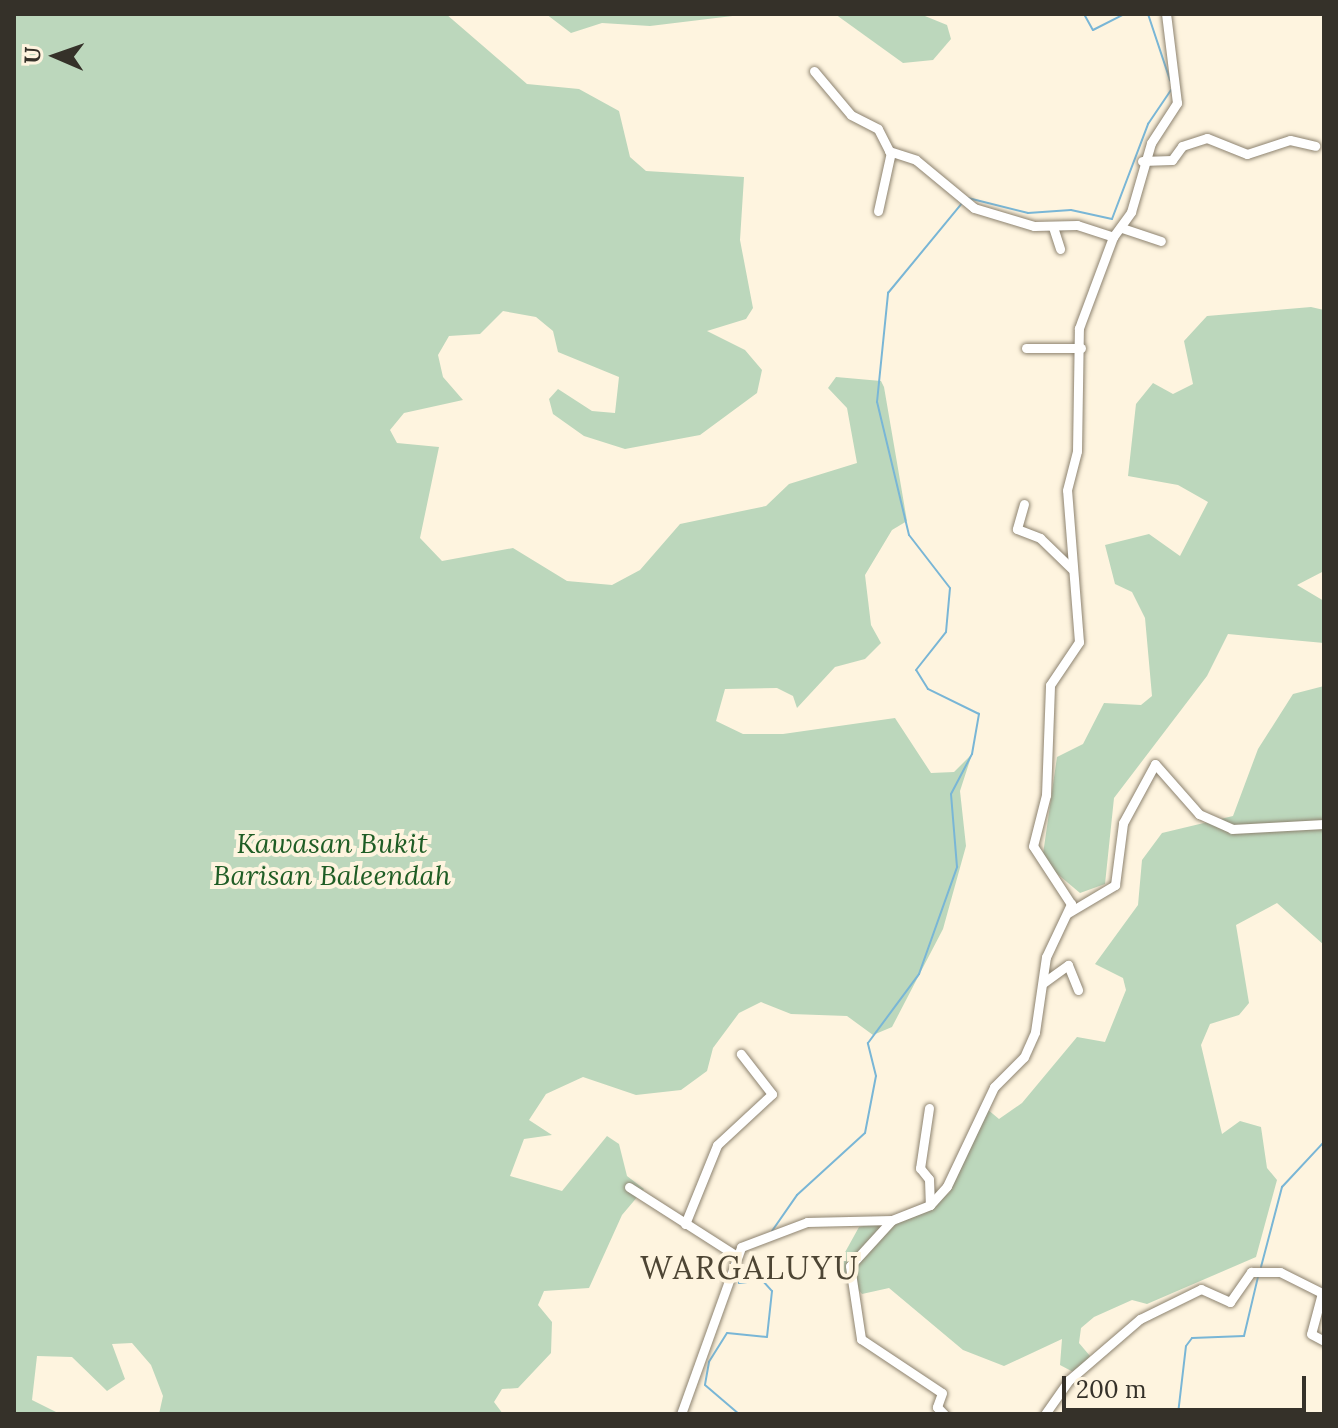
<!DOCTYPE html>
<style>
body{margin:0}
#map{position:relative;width:1338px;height:1428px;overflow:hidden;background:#fef4df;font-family:Lora,serif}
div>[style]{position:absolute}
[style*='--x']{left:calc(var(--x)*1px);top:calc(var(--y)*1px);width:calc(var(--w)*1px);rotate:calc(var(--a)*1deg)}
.green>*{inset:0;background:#bcd7bc}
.stream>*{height:2px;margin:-1px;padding:0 1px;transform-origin:1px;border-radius:1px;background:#79b6d6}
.roads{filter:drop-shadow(0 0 2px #8d8370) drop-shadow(0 0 2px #8d8370)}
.minor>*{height:9px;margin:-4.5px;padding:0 4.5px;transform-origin:4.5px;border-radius:4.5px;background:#fff}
span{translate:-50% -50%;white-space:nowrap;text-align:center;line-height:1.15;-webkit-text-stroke:8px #fef4df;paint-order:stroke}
.park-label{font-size:28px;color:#1f5d25;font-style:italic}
.quarter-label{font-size:32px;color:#4d4534;letter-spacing:2px}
.frame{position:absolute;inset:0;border:16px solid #353129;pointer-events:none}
.north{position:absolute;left:16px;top:16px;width:80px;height:80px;-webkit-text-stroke:6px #fef4df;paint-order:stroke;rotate:272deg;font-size:22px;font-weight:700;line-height:32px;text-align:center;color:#353129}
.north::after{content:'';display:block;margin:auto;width:28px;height:36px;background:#353129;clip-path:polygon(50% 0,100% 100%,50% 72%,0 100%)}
.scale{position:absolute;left:1062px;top:1376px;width:244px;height:36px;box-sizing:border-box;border:4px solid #353129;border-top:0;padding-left:10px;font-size:24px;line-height:28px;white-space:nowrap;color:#353129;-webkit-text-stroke:6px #fef4df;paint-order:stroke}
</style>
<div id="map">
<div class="green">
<div style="clip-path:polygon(14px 14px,446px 14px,527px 84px,579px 89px,619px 111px,630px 157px,646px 171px,744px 177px,740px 240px,753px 308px,746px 319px,707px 331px,745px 350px,762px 370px,757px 393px,700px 435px,625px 449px,584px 436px,553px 414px,549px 399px,558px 389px,592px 411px,615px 413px,619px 377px,558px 352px,553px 331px,536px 317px,503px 311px,480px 334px,449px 336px,438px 355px,443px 377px,463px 400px,404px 413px,390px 430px,397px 443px,439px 447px,420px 538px,442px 561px,513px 548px,567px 581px,612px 585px,640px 570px,680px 524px,766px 506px,789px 484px,857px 463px,847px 408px,828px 388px,836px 377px,881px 381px,884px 387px,907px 521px,892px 530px,865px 575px,871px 625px,881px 643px,865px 659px,835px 667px,797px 708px,793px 696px,777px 688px,725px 689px,716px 721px,743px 734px,783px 734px,895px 718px,931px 773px,954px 772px,972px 754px,960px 791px,966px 846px,943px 929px,892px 1027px,873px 1035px,847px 1016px,791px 1014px,761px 1002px,739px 1013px,713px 1048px,707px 1071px,681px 1090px,636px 1095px,583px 1077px,546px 1094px,529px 1120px,552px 1135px,524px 1139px,510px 1176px,562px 1191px,607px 1136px,619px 1144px,627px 1176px,644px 1189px,622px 1215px,589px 1288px,544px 1291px,538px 1305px,552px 1322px,551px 1353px,518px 1388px,502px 1389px,494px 1402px,503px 1414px,159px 1414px,163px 1396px,151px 1365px,132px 1343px,112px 1344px,125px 1379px,107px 1391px,72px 1357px,37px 1356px,32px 1400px,60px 1414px,14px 1414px)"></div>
<div style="clip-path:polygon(546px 14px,749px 14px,650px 26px,602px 23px,571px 33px)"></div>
<div style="clip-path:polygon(835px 14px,920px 14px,947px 25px,951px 39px,933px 60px,903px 63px)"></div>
<div style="clip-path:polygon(1311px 307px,1324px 310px,1324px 571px,1297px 585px,1324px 601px,1324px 643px,1228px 634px,1207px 676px,1114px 798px,1105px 884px,1080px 893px,1042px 861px,1057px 757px,1083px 744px,1104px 703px,1141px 705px,1152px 696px,1145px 618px,1132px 592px,1115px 584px,1105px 545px,1149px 534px,1180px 556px,1208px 502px,1178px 485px,1128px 476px,1136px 404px,1153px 383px,1173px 394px,1193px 384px,1184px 341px,1207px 316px)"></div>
<div style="clip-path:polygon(1324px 686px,1324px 945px,1277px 903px,1236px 925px,1249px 1003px,1239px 1015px,1210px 1024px,1201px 1045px,1222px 1134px,1240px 1121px,1261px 1127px,1267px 1168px,1277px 1180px,1256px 1257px,1147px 1304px,1132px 1300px,1094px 1317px,1081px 1328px,1079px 1343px,1090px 1356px,1077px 1374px,1060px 1365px,1062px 1339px,1004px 1366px,963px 1350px,889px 1288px,862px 1294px,838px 1265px,859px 1227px,920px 1214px,949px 1193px,987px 1109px,999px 1119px,1022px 1103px,1077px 1037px,1105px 1042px,1126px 990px,1123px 978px,1095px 964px,1138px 905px,1142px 860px,1162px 833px,1233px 816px,1258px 749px,1293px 694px)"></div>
</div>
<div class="stream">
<div style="--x:1084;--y:14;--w:18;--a:61"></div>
<div style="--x:1093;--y:30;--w:35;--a:-27"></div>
<div style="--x:1148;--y:14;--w:70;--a:71.6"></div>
<div style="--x:968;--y:198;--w:62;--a:14"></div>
<div style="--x:1028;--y:213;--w:43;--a:-4"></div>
<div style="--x:1071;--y:210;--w:42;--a:12.4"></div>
<div style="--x:1112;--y:219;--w:102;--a:-69.2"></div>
<div style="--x:1148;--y:124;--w:41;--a:-55.9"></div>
<div style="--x:1324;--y:1114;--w:23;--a:90"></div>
<div style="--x:772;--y:1231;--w:44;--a:-55.2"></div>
<div style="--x:797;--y:1195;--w:92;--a:-42.4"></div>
<div style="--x:865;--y:1133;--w:58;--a:-79.1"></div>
<div style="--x:876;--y:1076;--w:34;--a:-104"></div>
<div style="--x:868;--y:1043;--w:86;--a:-53.5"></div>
<div style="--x:919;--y:974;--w:114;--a:-70.4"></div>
<div style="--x:957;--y:867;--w:73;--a:-94.7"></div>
<div style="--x:951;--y:794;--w:45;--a:-62.3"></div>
<div style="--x:972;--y:754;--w:41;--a:-80.1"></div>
<div style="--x:979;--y:714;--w:57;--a:-153.9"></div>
<div style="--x:928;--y:689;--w:22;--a:-122"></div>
<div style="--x:916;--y:670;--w:48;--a:-51.7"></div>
<div style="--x:946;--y:632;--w:44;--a:-84.8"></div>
<div style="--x:950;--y:588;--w:67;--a:-127.7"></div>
<div style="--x:909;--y:535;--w:137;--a:-103.5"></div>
<div style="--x:877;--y:402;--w:110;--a:-84.2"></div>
<div style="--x:888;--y:293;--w:118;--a:-50.5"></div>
<div style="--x:1261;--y:1267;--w:83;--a:-75.3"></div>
<div style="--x:1282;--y:1187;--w:62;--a:-47"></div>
<div style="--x:738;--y:1268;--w:15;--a:86"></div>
<div style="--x:739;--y:1283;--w:23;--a:-7"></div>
<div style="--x:762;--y:1280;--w:15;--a:48"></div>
<div style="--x:772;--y:1291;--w:46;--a:96.2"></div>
<div style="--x:767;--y:1337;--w:40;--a:-174.3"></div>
<div style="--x:727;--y:1333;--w:34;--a:122"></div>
<div style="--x:709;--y:1362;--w:23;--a:100"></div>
<div style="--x:705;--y:1385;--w:45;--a:40.5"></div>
<div style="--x:1178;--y:1414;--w:68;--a:-83.3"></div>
<div style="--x:1186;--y:1346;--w:10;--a:-53"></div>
<div style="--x:1192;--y:1338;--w:52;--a:-2.2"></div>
<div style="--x:1244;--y:1336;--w:61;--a:-76.7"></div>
</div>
<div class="roads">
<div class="minor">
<div style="--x:814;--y:71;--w:57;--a:49.9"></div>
<div style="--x:851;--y:115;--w:30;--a:27"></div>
<div style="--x:878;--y:129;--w:25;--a:63"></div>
<div style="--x:889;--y:151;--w:28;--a:18"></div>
<div style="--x:916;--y:160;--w:75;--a:39.6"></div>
<div style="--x:974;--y:208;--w:63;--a:16.7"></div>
<div style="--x:1034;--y:226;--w:43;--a:-1.3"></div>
<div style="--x:1077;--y:225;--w:38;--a:18"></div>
<div style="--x:1113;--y:237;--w:31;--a:-54"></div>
<div style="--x:1131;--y:212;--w:72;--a:-73.8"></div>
<div style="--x:1151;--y:143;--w:48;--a:-57"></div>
<div style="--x:1177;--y:103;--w:90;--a:-97"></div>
<div style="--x:1142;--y:161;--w:30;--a:-2"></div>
<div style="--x:1172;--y:160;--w:17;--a:-54"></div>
<div style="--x:1182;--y:146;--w:26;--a:-18"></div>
<div style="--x:1207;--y:138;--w:43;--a:21.8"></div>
<div style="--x:1247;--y:154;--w:45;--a:-18"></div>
<div style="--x:1290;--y:140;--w:26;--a:13"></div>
<div style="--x:878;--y:211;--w:60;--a:-77.6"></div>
<div style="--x:1053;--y:227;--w:23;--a:72"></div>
<div style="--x:1122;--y:228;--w:41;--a:18.4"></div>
<div style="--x:1026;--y:348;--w:55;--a:0"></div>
<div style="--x:1024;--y:504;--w:26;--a:106"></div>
<div style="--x:1017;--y:529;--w:25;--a:21"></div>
<div style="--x:1040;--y:538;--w:46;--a:44.1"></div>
<div style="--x:1068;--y:913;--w:55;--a:-30.8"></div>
<div style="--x:1115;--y:885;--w:63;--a:-82.6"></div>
<div style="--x:1123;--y:823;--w:67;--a:-61.5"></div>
<div style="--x:1155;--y:764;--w:67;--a:48.7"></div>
<div style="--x:1199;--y:814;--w:36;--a:24"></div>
<div style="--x:1232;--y:829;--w:92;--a:-3.1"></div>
<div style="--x:1043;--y:983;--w:31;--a:-36"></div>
<div style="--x:1068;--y:965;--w:27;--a:68"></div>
<div style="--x:929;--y:1108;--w:61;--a:98.5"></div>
<div style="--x:920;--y:1168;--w:14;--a:51"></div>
<div style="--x:929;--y:1179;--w:26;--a:88"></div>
<div style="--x:629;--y:1187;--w:128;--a:32.6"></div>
<div style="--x:892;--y:1220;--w:62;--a:132.4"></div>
<div style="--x:850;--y:1266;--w:74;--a:81.4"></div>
<div style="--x:861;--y:1339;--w:97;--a:33.7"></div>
<div style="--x:942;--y:1393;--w:15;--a:110"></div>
<div style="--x:937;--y:1407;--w:10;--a:45"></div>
<div style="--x:685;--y:1224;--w:85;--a:-67.9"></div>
<div style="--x:717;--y:1145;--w:75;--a:-42.8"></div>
<div style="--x:772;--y:1094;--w:51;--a:-127.8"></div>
<div style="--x:681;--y:1414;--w:177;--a:-70.2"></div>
<div style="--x:741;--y:1247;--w:71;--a:-20.7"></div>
<div style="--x:807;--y:1222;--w:85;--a:-1.3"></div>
<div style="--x:892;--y:1220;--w:41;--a:-21.5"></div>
<div style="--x:930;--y:1205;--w:25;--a:-48"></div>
<div style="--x:947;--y:1186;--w:110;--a:-64.6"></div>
<div style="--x:994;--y:1087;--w:42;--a:-45"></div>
<div style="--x:1024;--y:1057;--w:27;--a:-66"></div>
<div style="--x:1035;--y:1032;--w:76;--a:-81.7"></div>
<div style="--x:1046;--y:957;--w:59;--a:-64.7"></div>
<div style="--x:1071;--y:904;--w:69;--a:-123.2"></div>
<div style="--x:1033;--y:846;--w:53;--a:-75.7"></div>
<div style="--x:1046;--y:795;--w:110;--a:-87.9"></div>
<div style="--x:1050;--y:685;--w:52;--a:-56"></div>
<div style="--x:1079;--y:642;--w:152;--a:-94.5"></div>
<div style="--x:1067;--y:490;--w:40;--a:-75.6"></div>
<div style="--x:1077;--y:451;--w:123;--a:-89.1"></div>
<div style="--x:1079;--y:328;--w:97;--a:-69.5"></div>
<div style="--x:1045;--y:1414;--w:42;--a:-54.8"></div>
<div style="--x:1069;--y:1380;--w:94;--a:-40.7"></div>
<div style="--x:1140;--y:1319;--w:68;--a:-26.2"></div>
<div style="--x:1201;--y:1289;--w:32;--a:24"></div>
<div style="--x:1230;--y:1302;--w:37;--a:-55"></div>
<div style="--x:1251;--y:1272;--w:29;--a:0"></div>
<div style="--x:1280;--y:1272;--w:47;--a:26.6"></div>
<div style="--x:1322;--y:1293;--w:42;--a:105"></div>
<div style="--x:1311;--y:1334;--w:15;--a:28"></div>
</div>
</div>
<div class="park-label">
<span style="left:332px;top:859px">Kawasan Bukit<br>Barisan Baleendah</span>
</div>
<div class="quarter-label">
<span style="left:750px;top:1268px">WARGALUYU</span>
</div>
<div class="frame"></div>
<div class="north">U</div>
<div class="scale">200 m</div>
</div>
